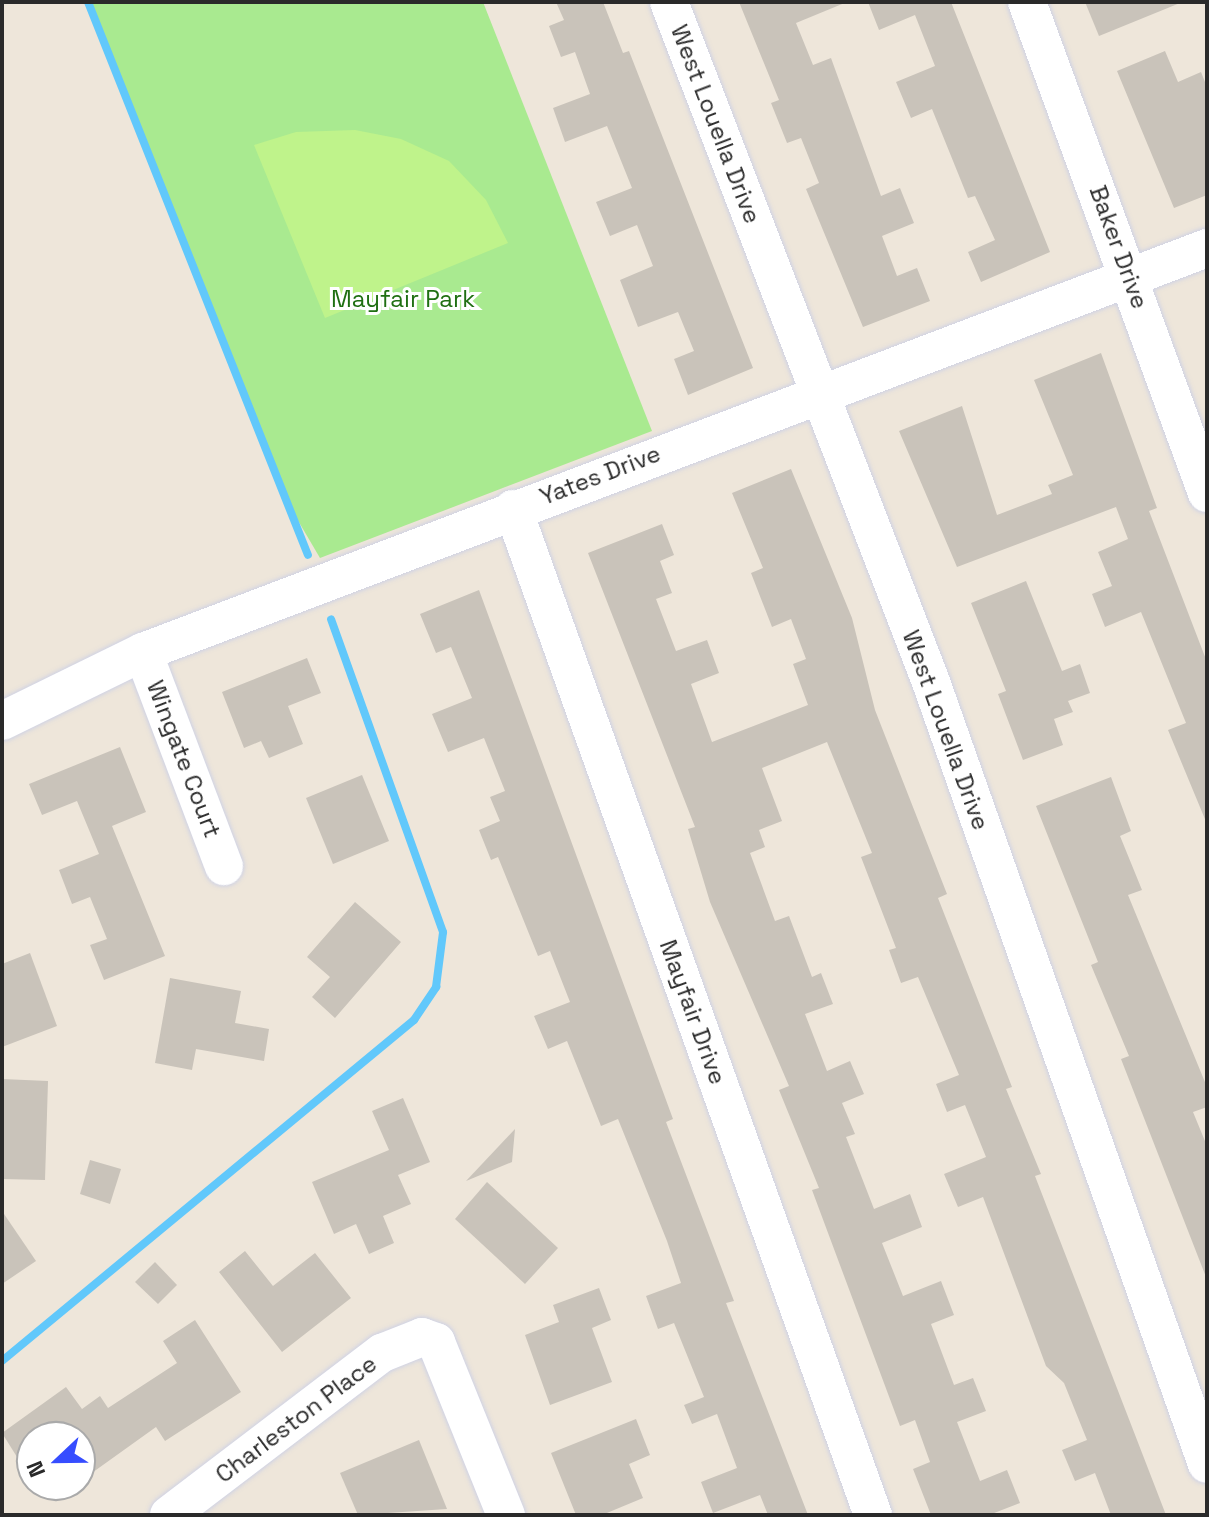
<!DOCTYPE html>
<style>
body{margin:0}
#map{position:relative;width:1209px;height:1517px;overflow:hidden;background:#eee6da;font-family:"Space Grotesk",sans-serif}
div>[style]{position:absolute}
[style*='--x']{left:calc(var(--x)*1px);top:calc(var(--y)*1px);width:calc(var(--w)*1px);rotate:calc(var(--a)*1deg)}
.green>*{inset:0;background:#a9ea90}
.pitch>*{inset:0;background:#bff38b}
.stream>*{height:8px;margin:-4px;padding:0 4px;transform-origin:4px;border-radius:4px;background:#61c8fb}
.building>*{inset:0;background:#c9c3ba}
.roads{filter:drop-shadow(0 0 2px #cfd2e4) drop-shadow(0 0 2px #cfd2e4)}
.minor>*{height:38px;margin:-19px;padding:0 19px;transform-origin:19px;border-radius:19px;background:#fff}
span{translate:-50% -50%;white-space:nowrap;text-align:center;line-height:1.15;-webkit-text-stroke:6px #fff;paint-order:stroke}
.street-label{font-size:24px;color:#2a2a2a}
.park-label{font-size:24px;color:#1f6f12}
.frame{position:absolute;inset:0;border:4px solid #2a2a2a;pointer-events:none}
.north{position:absolute;left:16px;top:1421px;width:80px;height:80px;box-sizing:border-box;background:#fff;border:2px solid #aaa;border-radius:50%;rotate:248deg;font-size:22px;font-weight:700;line-height:32px;text-align:center;color:#2a2a2a}
.north::after{content:'';display:block;margin:auto;width:28px;height:36px;background:#364dff;clip-path:polygon(50% 0,100% 100%,50% 72%,0 100%)}
</style>
<div id="map">
<div class="green">
<div style="clip-path:polygon(90px 2px,483px 2px,652px 431px,320px 558px,283px 495px)"></div>
</div>
<div class="pitch">
<div style="clip-path:polygon(355px 130px,401px 139px,449px 161px,486px 200px,508px 243px,325px 318px,254px 145px,296px 132px)"></div>
</div>
<div class="stream">
<div style="--x:88;--y:2;--w:595;--a:68.31"></div>
<div style="--x:2;--y:1361;--w:535;--a:-39.61"></div>
<div style="--x:414;--y:1020;--w:40;--a:-56"></div>
<div style="--x:436;--y:987;--w:55;--a:-82.7"></div>
<div style="--x:443;--y:932;--w:332;--a:-109.7"></div>
</div>
<div class="building">
<div style="clip-path:polygon(556px 2px,603px 2px,623px 53px,629px 51px,753px 368px,688px 395px,674px 359px,694px 351px,678px 312px,638px 327px,620px 280px,653px 266px,637px 225px,610px 236px,596px 202px,632px 188px,607px 126px,565px 142px,553px 108px,590px 94px,575px 52px,561px 57px,549px 26px,564px 20px)"></div>
<div style="clip-path:polygon(739px 2px,847px 2px,796px 23px,813px 65px,831px 58px,881px 196px,900px 188px,914px 223px,882px 236px,897px 276px,917px 268px,930px 301px,863px 327px,806px 189px,819px 183px,801px 138px,787px 143px,771px 103px,779px 100px)"></div>
<div style="clip-path:polygon(868px 2px,951px 2px,1050px 252px,981px 282px,968px 252px,995px 240px,975px 196px,968px 198px,932px 109px,911px 118px,896px 82px,935px 66px,915px 15px,879px 30px)"></div>
<div style="clip-path:polygon(1085px 2px,1180px 2px,1180px 3px,1099px 36px)"></div>
<div style="clip-path:polygon(1165px 51px,1178px 82px,1201px 72px,1207px 87px,1207px 195px,1174px 208px,1117px 71px)"></div>
<div style="clip-path:polygon(1101px 353px,1157px 508px,1149px 511px,1207px 662px,1207px 824px,1168px 730px,1186px 723px,1141px 612px,1105px 627px,1092px 594px,1112px 586px,1098px 552px,1128px 539px,1116px 507px,957px 567px,899px 431px,962px 406px,997px 515px,1052px 494px,1048px 485px,1073px 475px,1034px 380px)"></div>
<div style="clip-path:polygon(791px 469px,852px 618px,875px 710px,947px 894px,938px 898px,1012px 1087px,1006px 1089px,1041px 1174px,1035px 1176px,1166px 1515px,1111px 1515px,1095px 1473px,1075px 1481px,1062px 1450px,1087px 1440px,1064px 1383px,1046px 1366px,983px 1197px,958px 1207px,944px 1174px,986px 1157px,965px 1105px,947px 1112px,936px 1084px,959px 1075px,918px 977px,901px 983px,889px 950px,896px 948px,861px 857px,872px 853px,827px 742px,762px 768px,782px 821px,759px 830px,765px 847px,750px 853px,775px 921px,789px 916px,812px 977px,821px 973px,833px 1004px,805px 1014px,827px 1071px,850px 1061px,864px 1094px,842px 1103px,855px 1134px,846px 1137px,874px 1209px,910px 1194px,922px 1227px,882px 1243px,903px 1296px,941px 1281px,954px 1315px,931px 1324px,954px 1385px,973px 1378px,986px 1411px,957px 1422px,980px 1481px,1007px 1470px,1020px 1503px,989px 1515px,931px 1515px,913px 1469px,930px 1462px,915px 1420px,900px 1426px,812px 1190px,819px 1188px,779px 1090px,789px 1086px,710px 902px,688px 829px,695px 827px,588px 553px,662px 524px,674px 555px,660px 561px,672px 593px,656px 599px,676px 651px,707px 640px,719px 673px,691px 684px,712px 742px,808px 705px,793px 664px,806px 659px,791px 619px,772px 627px,751px 573px,763px 568px,732px 493px)"></div>
<div style="clip-path:polygon(1026px 581px,1062px 671px,1080px 664px,1090px 693px,1068px 701px,1073px 712px,1054px 719px,1063px 745px,1023px 760px,998px 694px,1006px 691px,971px 603px)"></div>
<div style="clip-path:polygon(479px 590px,673px 1119px,666px 1122px,734px 1301px,726px 1303px,808px 1515px,768px 1515px,760px 1495px,713px 1513px,701px 1482px,737px 1468px,717px 1414px,692px 1424px,684px 1405px,704px 1397px,674px 1323px,658px 1329px,646px 1296px,681px 1283px,667px 1241px,618px 1119px,601px 1126px,567px 1041px,548px 1049px,534px 1016px,570px 1002px,550px 951px,538px 956px,498px 857px,491px 860px,479px 830px,500px 821px,490px 797px,505px 791px,484px 738px,448px 752px,432px 714px,472px 698px,451px 647px,436px 653px,420px 614px)"></div>
<div style="clip-path:polygon(307px 658px,321px 693px,288px 706px,303px 744px,269px 758px,261px 741px,244px 748px,222px 692px)"></div>
<div style="clip-path:polygon(120px 747px,146px 812px,112px 826px,165px 956px,104px 980px,90px 945px,107px 939px,90px 897px,72px 904px,59px 870px,99px 854px,77px 801px,42px 815px,29px 784px)"></div>
<div style="clip-path:polygon(362px 775px,389px 841px,333px 864px,306px 798px)"></div>
<div style="clip-path:polygon(1111px 777px,1131px 831px,1120px 836px,1142px 890px,1128px 895px,1207px 1087px,1207px 1107px,1193px 1112px,1207px 1146px,1206px 1277px,1121px 1059px,1129px 1056px,1091px 965px,1098px 962px,1036px 806px)"></div>
<div style="clip-path:polygon(355px 902px,401px 942px,335px 1018px,312px 997px,330px 977px,307px 957px)"></div>
<div style="clip-path:polygon(30px 953px,57px 1026px,2px 1047px,2px 964px)"></div>
<div style="clip-path:polygon(170px 978px,241px 991px,235px 1023px,269px 1029px,264px 1061px,196px 1049px,192px 1070px,155px 1063px)"></div>
<div style="clip-path:polygon(2px 1079px,48px 1081px,45px 1180px,2px 1179px)"></div>
<div style="clip-path:polygon(403px 1098px,430px 1162px,398px 1175px,411px 1204px,383px 1216px,394px 1243px,369px 1254px,356px 1224px,334px 1234px,312px 1182px,389px 1150px,372px 1111px)"></div>
<div style="clip-path:polygon(515px 1129px,512px 1162px,466px 1181px)"></div>
<div style="clip-path:polygon(90px 1160px,121px 1169px,110px 1204px,80px 1194px)"></div>
<div style="clip-path:polygon(487px 1182px,558px 1248px,525px 1284px,455px 1219px)"></div>
<div style="clip-path:polygon(2px 1211px,36px 1261px,2px 1284px)"></div>
<div style="clip-path:polygon(245px 1251px,273px 1286px,315px 1253px,351px 1298px,282px 1352px,219px 1272px)"></div>
<div style="clip-path:polygon(155px 1262px,177px 1285px,158px 1304px,135px 1282px)"></div>
<div style="clip-path:polygon(599px 1288px,611px 1320px,592px 1328px,612px 1382px,550px 1405px,525px 1335px,559px 1322px,553px 1305px)"></div>
<div style="clip-path:polygon(195px 1320px,241px 1392px,165px 1441px,156px 1427px,89px 1475px,80px 1462px,80px 1437px,32px 1437px,32px 1481px,2px 1433px,66px 1387px,82px 1409px,100px 1396px,108px 1408px,177px 1363px,163px 1341px)"></div>
<div style="clip-path:polygon(636px 1419px,650px 1455px,629px 1464px,643px 1498px,602px 1515px,576px 1515px,551px 1453px)"></div>
<div style="clip-path:polygon(419px 1440px,447px 1509px,358px 1515px,340px 1473px)"></div>
</div>
<div class="roads">
<div class="minor">
<div style="--x:669;--y:2;--w:729;--a:68.93"></div>
<div style="--x:931;--y:682;--w:829;--a:70.56"></div>
<div style="--x:1027;--y:2;--w:523;--a:69.87"></div>
<div style="--x:513;--y:509;--w:1068;--a:70.31"></div>
<div style="--x:143;--y:652;--w:229;--a:69.3"></div>
<div style="--x:2;--y:721;--w:157;--a:-26.1"></div>
<div style="--x:143;--y:652;--w:1138;--a:-20.79"></div>
<div style="--x:169;--y:1515;--w:268;--a:-37.3"></div>
<div style="--x:382;--y:1353;--w:43;--a:-21.8"></div>
<div style="--x:422;--y:1337;--w:15;--a:20"></div>
<div style="--x:436;--y:1342;--w:187;--a:68"></div>
</div>
</div>
<div class="street-label">
<span style="left:716px;top:124px;rotate:69deg">West Louella Drive</span>
<span style="left:1119px;top:247px;rotate:70deg">Baker Drive</span>
<span style="left:600px;top:475px;rotate:-21deg">Yates Drive</span>
<span style="left:946px;top:730px;rotate:70deg">West Louella Drive</span>
<span style="left:184px;top:759px;rotate:69deg">Wingate Court</span>
<span style="left:693px;top:1012px;rotate:70deg">Mayfair Drive</span>
<span style="left:296px;top:1419px;rotate:-37deg">Charleston Place</span>
</div>
<div class="park-label">
<span style="left:403px;top:299px">Mayfair Park</span>
</div>
<div class="frame"></div>
<div class="north">N</div>
</div>
